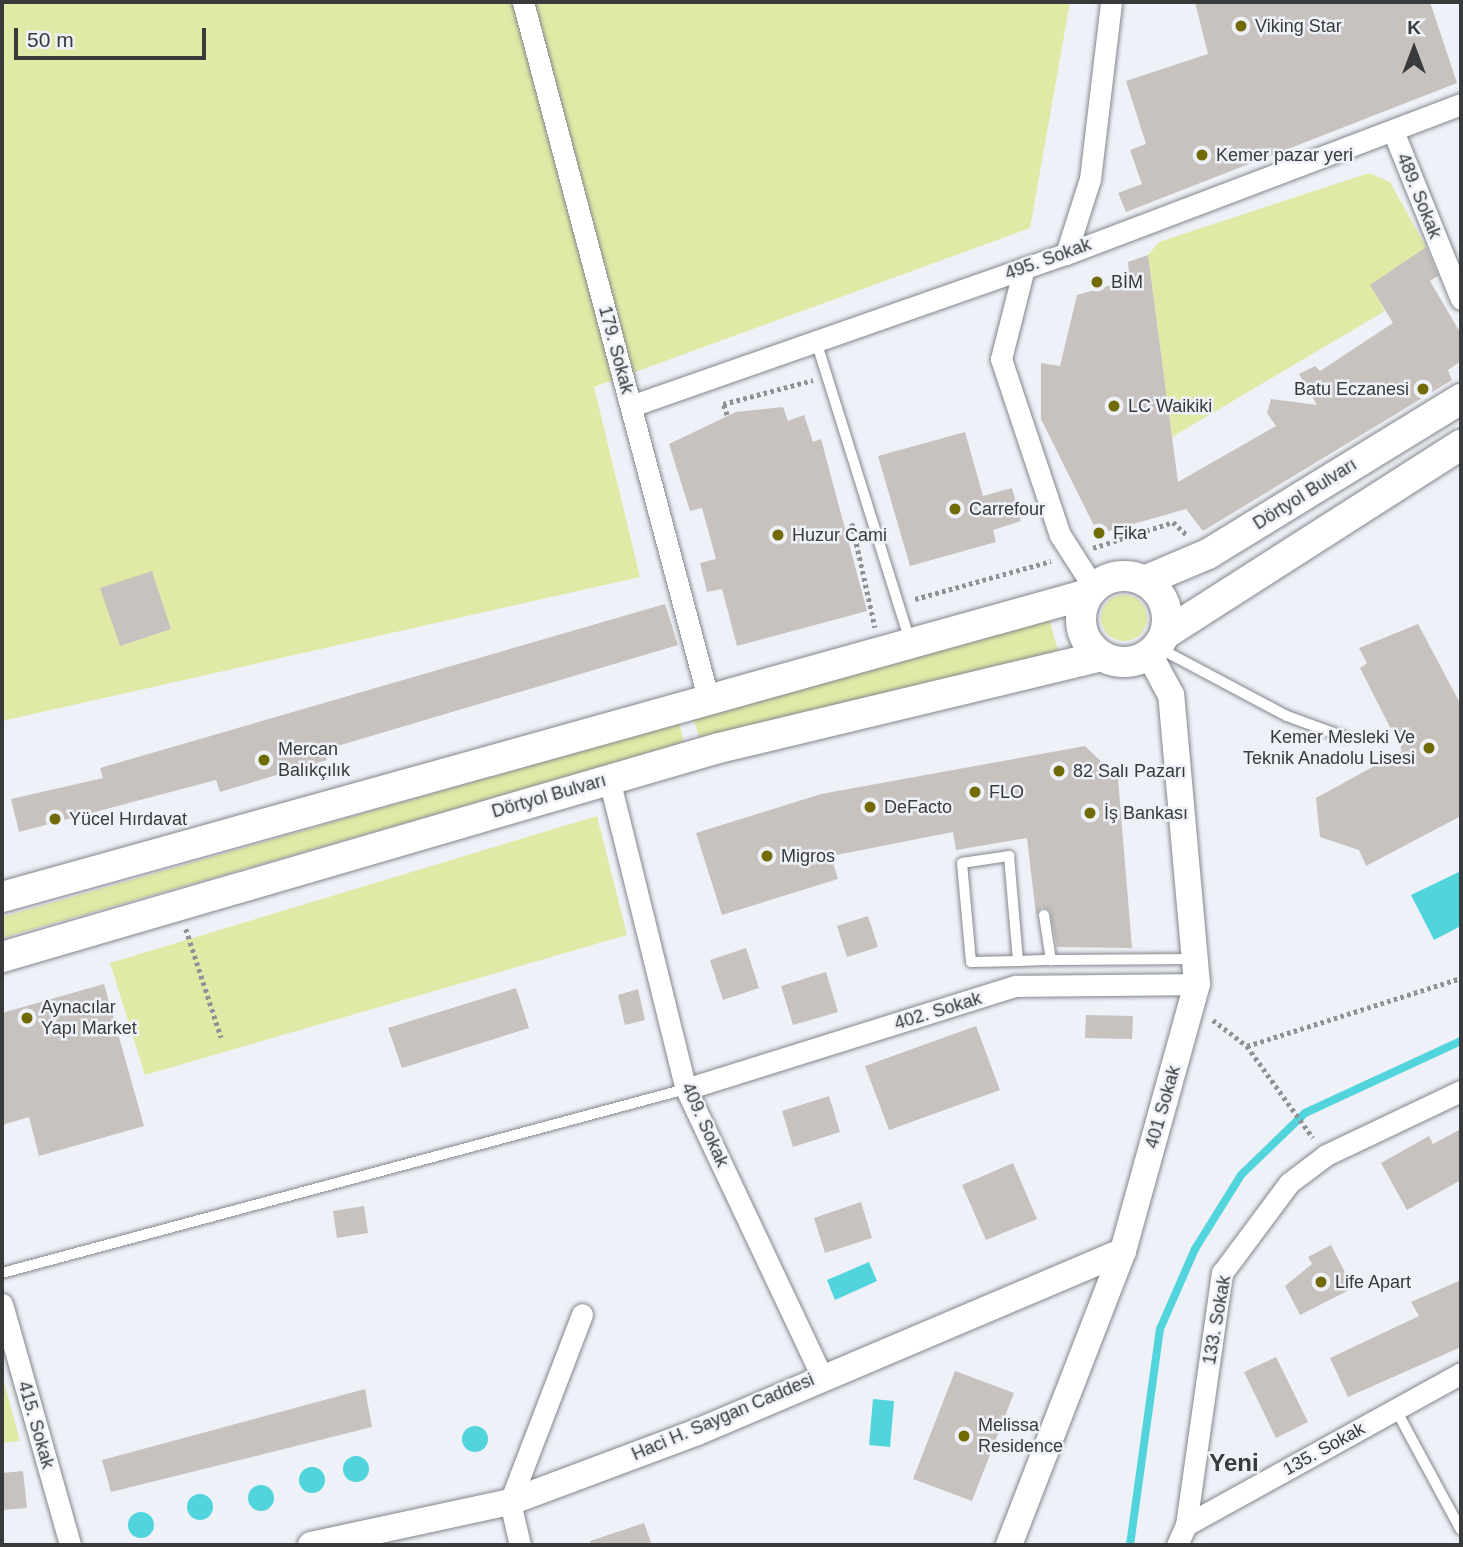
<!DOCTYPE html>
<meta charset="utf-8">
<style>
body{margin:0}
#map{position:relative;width:1463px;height:1547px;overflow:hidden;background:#eef1f7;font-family:Helvetica,sans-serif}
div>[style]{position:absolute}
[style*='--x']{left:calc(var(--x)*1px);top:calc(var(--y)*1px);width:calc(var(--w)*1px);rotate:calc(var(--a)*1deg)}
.green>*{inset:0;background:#e0eaa6}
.round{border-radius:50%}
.water>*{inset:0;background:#52d4dc}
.stream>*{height:8px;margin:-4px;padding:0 4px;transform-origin:4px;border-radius:4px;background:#52d4dc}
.building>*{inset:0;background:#c8c2bf}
.path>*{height:4.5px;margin-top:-2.25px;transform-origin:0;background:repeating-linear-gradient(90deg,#8f9195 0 3.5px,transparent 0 7px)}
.roads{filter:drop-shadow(0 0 2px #83878c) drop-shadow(0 0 2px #83878c)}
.service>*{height:10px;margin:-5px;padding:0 5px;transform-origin:5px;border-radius:5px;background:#fff}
.minor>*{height:21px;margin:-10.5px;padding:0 10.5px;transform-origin:10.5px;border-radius:10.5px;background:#fff}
.tertiary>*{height:26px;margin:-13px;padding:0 13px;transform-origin:13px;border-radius:13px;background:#fff}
.secondary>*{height:30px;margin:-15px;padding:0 15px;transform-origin:15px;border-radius:15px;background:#fff}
.secondary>.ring{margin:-15px;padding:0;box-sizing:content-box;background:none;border:30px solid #fff;border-radius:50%}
.dots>*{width:19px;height:19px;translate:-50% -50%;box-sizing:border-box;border:4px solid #eef1f7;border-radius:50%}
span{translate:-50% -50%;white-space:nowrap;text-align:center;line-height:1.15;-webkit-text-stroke:5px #eef1f7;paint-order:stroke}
.poi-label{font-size:18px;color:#393a3c}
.left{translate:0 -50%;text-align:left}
.right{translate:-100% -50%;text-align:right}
.street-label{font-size:18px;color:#393a3c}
.district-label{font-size:24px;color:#393a3c;font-weight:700}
.frame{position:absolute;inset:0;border:4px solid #393a3c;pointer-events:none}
.north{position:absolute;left:1379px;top:14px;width:70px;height:70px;-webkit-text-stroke:5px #eef1f7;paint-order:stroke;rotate:0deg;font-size:19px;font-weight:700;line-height:28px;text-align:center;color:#393a3c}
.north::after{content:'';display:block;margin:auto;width:24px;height:32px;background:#393a3c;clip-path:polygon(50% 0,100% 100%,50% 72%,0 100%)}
.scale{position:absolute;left:14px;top:28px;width:192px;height:32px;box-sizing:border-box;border:4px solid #393a3c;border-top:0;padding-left:9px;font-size:21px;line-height:24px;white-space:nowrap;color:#393a3c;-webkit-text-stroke:5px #eef1f7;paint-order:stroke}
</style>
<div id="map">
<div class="green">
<div style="clip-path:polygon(2px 2px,1070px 2px,1030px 228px,594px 387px,640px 577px,2px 721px)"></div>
<div style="clip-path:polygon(1369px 173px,1390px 182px,1426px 247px,1371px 285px,1385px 311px,1172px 437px,1148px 255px,1159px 242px)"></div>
<div class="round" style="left:1101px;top:595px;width:46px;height:46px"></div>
<div style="clip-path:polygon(1049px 619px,1059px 654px,700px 740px,693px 718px)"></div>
<div style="clip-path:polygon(679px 723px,684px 743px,2px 938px,2px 917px)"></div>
<div style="clip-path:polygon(597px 816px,627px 935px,145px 1075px,110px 963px)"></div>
<div style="clip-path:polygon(2px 1374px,20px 1441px,2px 1443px)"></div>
</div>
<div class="water">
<div style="clip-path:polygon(1461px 871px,1461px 926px,1434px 940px,1411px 895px)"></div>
<div style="clip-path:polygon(869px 1262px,877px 1281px,835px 1300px,827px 1280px)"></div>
<div style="clip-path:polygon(873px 1399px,894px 1401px,890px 1447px,869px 1445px)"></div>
<div class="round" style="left:462px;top:1426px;width:26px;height:26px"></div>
<div class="round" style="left:343px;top:1456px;width:26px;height:26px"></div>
<div class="round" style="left:299px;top:1467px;width:26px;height:26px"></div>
<div class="round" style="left:248px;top:1485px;width:26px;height:26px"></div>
<div class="round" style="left:187px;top:1494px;width:26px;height:26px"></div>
<div class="round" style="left:128px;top:1512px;width:26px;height:26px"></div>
</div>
<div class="stream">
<div style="--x:1130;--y:1545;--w:218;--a:-82.1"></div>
<div style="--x:1160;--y:1329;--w:87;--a:-66.4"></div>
<div style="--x:1195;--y:1249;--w:87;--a:-58.1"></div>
<div style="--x:1241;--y:1175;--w:89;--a:-44.1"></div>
<div style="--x:1305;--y:1113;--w:172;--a:-24.8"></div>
</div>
<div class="building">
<div style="clip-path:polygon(1195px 2px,1430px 2px,1457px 83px,1126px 212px,1118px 193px,1142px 184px,1130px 150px,1146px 144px,1126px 81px,1208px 54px)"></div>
<div style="clip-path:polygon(1426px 247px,1438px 276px,1430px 281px,1461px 334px,1461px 361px,1448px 370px,1452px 380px,1203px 531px,1186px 509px,1098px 534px,1041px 419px,1041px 363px,1060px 366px,1077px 295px,1129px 280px,1128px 262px,1148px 255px,1178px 482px,1276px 426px,1267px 413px,1271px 399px,1317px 405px,1299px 374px,1315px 366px,1320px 371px,1393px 323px,1370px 285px)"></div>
<div style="clip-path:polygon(783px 407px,788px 421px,804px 415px,813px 442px,821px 439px,867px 611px,737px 646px,722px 589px,707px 592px,700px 563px,716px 559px,702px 508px,690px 511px,669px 444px,736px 412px)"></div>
<div style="clip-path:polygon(965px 432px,983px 496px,1012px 488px,1021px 521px,993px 530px,996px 542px,910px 566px,878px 456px)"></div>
<div style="clip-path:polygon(152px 571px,171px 629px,120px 646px,100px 588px)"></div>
<div style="clip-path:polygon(665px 604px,678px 645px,324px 750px,327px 760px,220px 792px,216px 780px,19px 832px,11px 799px,103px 778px,100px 768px)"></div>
<div style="clip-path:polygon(1418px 624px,1461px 705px,1461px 816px,1366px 866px,1359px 850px,1320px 837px,1316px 798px,1402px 751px,1360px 668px,1367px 663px,1359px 648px)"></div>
<div style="clip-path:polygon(1085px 746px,1118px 778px,1132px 948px,1057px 947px,1050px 911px,1042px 907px,1036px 915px,1027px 838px,956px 850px,953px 832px,831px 856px,838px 879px,722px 915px,696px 833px,821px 794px)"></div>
<div style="clip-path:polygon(868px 916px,878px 947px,847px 957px,837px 926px)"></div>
<div style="clip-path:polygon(746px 948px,759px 988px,723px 1000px,710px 960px)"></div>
<div style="clip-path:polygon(826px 972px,838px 1012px,793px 1025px,781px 986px)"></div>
<div style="clip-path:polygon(104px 984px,144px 1126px,39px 1156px,29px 1117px,2px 1125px,2px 1013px)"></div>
<div style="clip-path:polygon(516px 988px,529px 1028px,402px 1068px,388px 1028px)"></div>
<div style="clip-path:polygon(638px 989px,645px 1020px,625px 1025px,618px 995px)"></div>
<div style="clip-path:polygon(1086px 1015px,1133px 1016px,1132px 1039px,1085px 1038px)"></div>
<div style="clip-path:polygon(976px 1026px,1000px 1090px,889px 1130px,865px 1066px)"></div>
<div style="clip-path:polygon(829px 1096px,840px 1132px,793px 1147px,782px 1111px)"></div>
<div style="clip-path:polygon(1461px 1129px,1461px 1180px,1407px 1210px,1381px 1163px,1429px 1136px,1433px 1144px)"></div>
<div style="clip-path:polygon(1013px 1163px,1037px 1219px,986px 1240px,962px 1185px)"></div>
<div style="clip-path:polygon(861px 1202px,872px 1238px,825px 1253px,814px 1218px)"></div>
<div style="clip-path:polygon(364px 1206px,368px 1233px,337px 1238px,333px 1211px)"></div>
<div style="clip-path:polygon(1331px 1245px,1353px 1288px,1300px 1315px,1285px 1286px,1312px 1264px,1308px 1257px)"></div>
<div style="clip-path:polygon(1461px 1280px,1461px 1347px,1348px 1397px,1330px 1358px,1419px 1316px,1411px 1302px)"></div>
<div style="clip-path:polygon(1276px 1357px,1308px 1422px,1276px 1438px,1244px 1372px)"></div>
<div style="clip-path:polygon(955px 1371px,1014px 1393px,972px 1501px,913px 1479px)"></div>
<div style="clip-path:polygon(365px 1389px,372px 1427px,111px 1492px,102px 1460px)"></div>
<div style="clip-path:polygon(23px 1471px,27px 1508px,2px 1510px,2px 1473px)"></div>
<div style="clip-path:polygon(644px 1523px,652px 1545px,590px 1545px,590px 1541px)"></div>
</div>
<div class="path">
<div style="--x:727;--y:415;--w:12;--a:-110"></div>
<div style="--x:723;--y:404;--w:93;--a:-14.9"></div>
<div style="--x:852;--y:523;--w:107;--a:77.5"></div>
<div style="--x:1093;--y:548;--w:84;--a:-18"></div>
<div style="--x:1173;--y:522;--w:19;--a:43"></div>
<div style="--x:915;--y:599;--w:141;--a:-15.6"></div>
<div style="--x:186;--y:929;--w:114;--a:72"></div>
<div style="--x:1213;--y:1020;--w:43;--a:37.4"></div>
<div style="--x:1247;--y:1046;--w:113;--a:54.3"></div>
<div style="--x:1247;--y:1046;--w:225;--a:-17.6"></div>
</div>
<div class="roads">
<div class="service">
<div style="--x:816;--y:341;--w:314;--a:72.6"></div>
<div style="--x:1157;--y:647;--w:147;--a:28"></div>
<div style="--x:1287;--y:716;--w:61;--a:20.2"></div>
<div style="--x:1044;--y:915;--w:46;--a:81.2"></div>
<div style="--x:1051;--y:960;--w:144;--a:-0.4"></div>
<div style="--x:1018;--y:961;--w:47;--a:178.8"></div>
<div style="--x:971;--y:962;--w:99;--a:-95.2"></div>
<div style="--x:962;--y:863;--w:48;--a:-8.5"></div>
<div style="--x:1009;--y:856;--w:105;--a:85.1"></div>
<div style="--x:1018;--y:961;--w:33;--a:-2"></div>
<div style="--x:2;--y:1273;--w:708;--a:-15.06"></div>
<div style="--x:1396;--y:1410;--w:136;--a:61.6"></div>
</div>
<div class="minor">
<div style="--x:523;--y:2;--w:720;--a:75.11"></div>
<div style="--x:1393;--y:131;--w:181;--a:68"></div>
<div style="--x:1066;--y:254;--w:79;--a:-72.3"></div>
<div style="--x:1090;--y:179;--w:178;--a:-83.2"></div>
<div style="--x:1024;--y:268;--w:94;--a:104.2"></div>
<div style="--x:1001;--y:359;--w:186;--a:71.5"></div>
<div style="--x:1060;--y:535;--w:63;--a:57.3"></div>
<div style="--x:631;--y:406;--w:461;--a:-19.3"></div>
<div style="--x:1066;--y:254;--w:423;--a:-20.8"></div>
<div style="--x:609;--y:779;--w:319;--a:76.1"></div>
<div style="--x:686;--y:1089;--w:316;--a:64.7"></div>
<div style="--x:686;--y:1089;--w:345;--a:-17.4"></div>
<div style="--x:1015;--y:986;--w:182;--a:-0.6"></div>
<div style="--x:2;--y:1304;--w:250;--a:74.2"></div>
<div style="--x:1186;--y:1525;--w:314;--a:-28.9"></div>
<div style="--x:520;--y:1545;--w:44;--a:-103.1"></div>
<div style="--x:510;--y:1502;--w:201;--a:-69"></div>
<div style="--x:1177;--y:1545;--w:22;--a:-66"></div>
<div style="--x:1186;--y:1525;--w:255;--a:-81.9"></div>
<div style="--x:1222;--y:1273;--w:112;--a:-53.3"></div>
<div style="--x:1289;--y:1183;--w:46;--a:-37.1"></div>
<div style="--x:1326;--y:1155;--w:149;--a:-25.4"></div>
</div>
<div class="tertiary">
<div style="--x:311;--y:1545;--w:204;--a:-12.2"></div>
<div style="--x:510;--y:1502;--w:197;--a:-20.5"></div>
<div style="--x:695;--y:1433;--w:465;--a:-23"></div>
<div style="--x:1009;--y:1545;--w:315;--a:-68.8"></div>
<div style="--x:1123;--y:1251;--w:277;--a:-74.5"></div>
<div style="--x:1197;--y:984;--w:290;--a:-95.1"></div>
<div style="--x:1171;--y:695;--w:47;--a:-118.2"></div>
</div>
<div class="secondary">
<div class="ring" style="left:1081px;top:576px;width:56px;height:56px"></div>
<div style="--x:1144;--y:581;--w:69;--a:-22.9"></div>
<div style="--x:1208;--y:554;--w:297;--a:-31.5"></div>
<div style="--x:1165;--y:634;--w:351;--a:-32.6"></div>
<div style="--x:2;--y:897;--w:1127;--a:-15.59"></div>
<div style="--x:2;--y:957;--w:747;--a:-16.25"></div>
<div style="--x:719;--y:748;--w:393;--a:-13.5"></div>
</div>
</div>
<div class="dots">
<div style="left:1241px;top:26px;background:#716b07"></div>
<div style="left:1202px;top:155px;background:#716b07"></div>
<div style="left:1097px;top:282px;background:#716b07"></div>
<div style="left:1423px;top:389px;background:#716b07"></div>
<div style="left:1114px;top:406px;background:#716b07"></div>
<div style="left:955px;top:509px;background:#716b07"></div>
<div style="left:1099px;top:533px;background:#716b07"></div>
<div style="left:778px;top:535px;background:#716b07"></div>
<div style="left:1429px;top:748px;background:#716b07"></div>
<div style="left:264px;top:760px;background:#716b07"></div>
<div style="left:1059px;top:771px;background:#716b07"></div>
<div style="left:975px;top:792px;background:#716b07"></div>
<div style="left:870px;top:807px;background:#716b07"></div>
<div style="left:1090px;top:813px;background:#716b07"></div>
<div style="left:55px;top:819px;background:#716b07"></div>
<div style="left:767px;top:856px;background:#716b07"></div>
<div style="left:27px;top:1018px;background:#716b07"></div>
<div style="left:1321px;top:1282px;background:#716b07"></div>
<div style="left:964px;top:1436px;background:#716b07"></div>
</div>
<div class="poi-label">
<span class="left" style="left:1255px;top:26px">Viking Star</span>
<span class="left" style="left:1216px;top:155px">Kemer pazar yeri</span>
<span class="left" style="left:1111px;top:282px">BİM</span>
<span class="right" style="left:1409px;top:389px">Batu Eczanesi</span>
<span class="left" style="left:1128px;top:406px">LC Waikiki</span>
<span class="left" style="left:969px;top:509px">Carrefour</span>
<span class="left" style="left:1113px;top:533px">Fika</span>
<span class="left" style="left:792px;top:535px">Huzur Cami</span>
<span class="right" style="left:1415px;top:748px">Kemer Mesleki Ve<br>Teknik Anadolu Lisesi</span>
<span class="left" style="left:278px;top:760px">Mercan<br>Balıkçılık</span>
<span class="left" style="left:1073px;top:771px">82 Salı Pazarı</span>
<span class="left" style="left:989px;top:792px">FLO</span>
<span class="left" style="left:884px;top:807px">DeFacto</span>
<span class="left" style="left:1104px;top:813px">İş Bankası</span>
<span class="left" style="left:69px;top:819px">Yücel Hırdavat</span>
<span class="left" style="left:781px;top:856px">Migros</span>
<span class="left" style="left:41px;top:1018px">Aynacılar<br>Yapı Market</span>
<span class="left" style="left:1335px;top:1282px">Life Apart</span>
<span class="left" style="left:978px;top:1436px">Melissa<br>Residence</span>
</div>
<div class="street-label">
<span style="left:1419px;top:196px;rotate:68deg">489. Sokak</span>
<span style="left:1048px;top:259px;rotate:-20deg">495. Sokak</span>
<span style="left:616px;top:350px;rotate:75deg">179. Sokak</span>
<span style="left:1305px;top:494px;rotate:-32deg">Dörtyol Bulvarı</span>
<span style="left:549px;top:796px;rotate:-16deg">Dörtyol Bulvarı</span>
<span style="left:938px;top:1011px;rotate:-17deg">402. Sokak</span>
<span style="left:1163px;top:1107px;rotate:-74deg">401 Sokak</span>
<span style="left:705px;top:1125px;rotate:66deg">409. Sokak</span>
<span style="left:1217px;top:1320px;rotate:-80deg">133. Sokak</span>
<span style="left:723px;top:1417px;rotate:-23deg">Haci H. Saygan Caddesi</span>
<span style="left:36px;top:1425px;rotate:74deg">415. Sokak</span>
<span style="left:1324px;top:1449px;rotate:-29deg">135. Sokak</span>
</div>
<div class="district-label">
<span style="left:1234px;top:1463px">Yeni</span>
</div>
<div class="frame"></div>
<div class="north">K</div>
<div class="scale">50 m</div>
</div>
